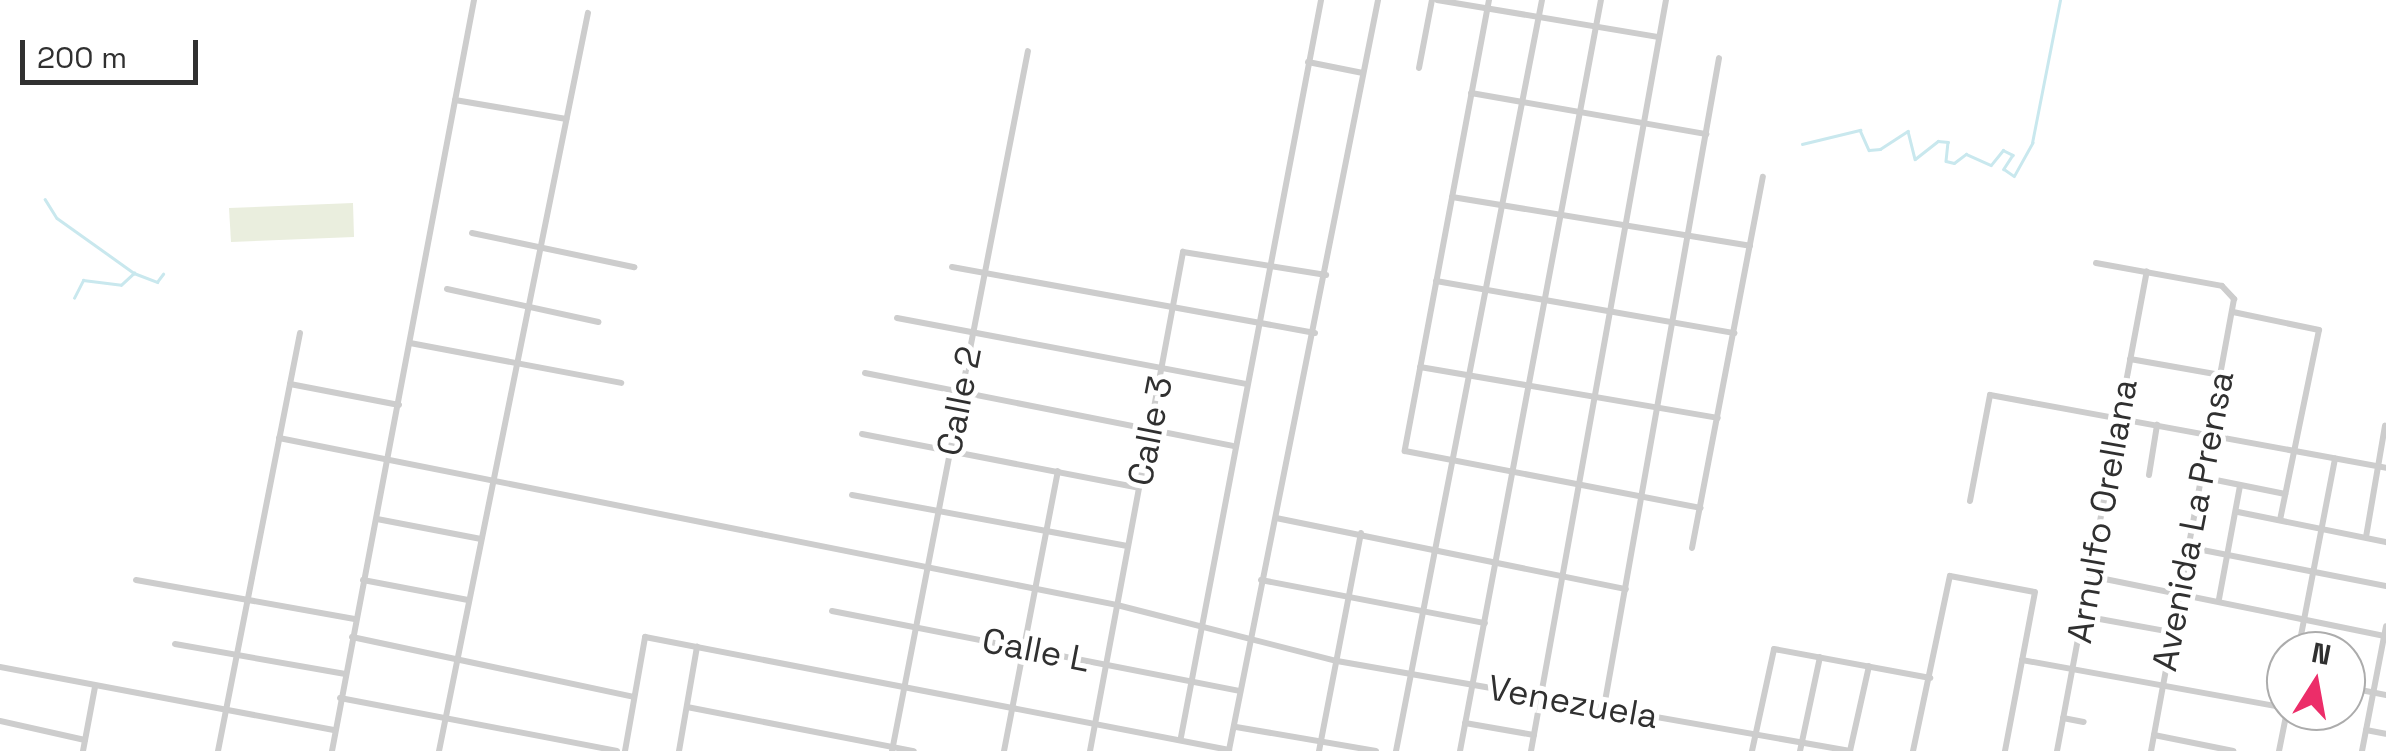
<!DOCTYPE html>
<style>
body{margin:0}
#map{position:relative;width:2386px;height:751px;overflow:hidden;background:#fff;font-family:"Space Grotesk",sans-serif}
div>[style]{position:absolute}
[style*='--x']{left:calc(var(--x)*1px);top:calc(var(--y)*1px);width:calc(var(--w)*1px);rotate:calc(var(--a)*1deg)}
.green>*{inset:0;background:#eaeede}
.stream>*{height:2.5px;margin:-1.25px;padding:0 1.25px;transform-origin:1.25px;border-radius:1.25px;background:#c9e8ee}
.minor>*{height:6px;margin:-3px;padding:0 3px;transform-origin:3px;border-radius:3px;background:#cdcdcd}
span{translate:-50% -50%;white-space:nowrap;text-align:center;line-height:1.15;-webkit-text-stroke:10px #fff;paint-order:stroke}
.street-label{font-size:35px;color:#303030}
.north{position:absolute;left:2266px;top:631px;width:100px;height:100px;box-sizing:border-box;background:#fff;border:2px solid #acacac;border-radius:50%;rotate:11deg;font-size:28px;font-weight:700;line-height:40px;text-align:center;color:#303030}
.north::after{content:'';display:block;margin:auto;width:35px;height:45px;background:#ec2d69;clip-path:polygon(50% 0,100% 100%,50% 72%,0 100%)}
.scale{position:absolute;left:20px;top:40px;width:178px;height:45px;box-sizing:border-box;border:5px solid #303030;border-top:0;padding-left:12px;font-size:30px;line-height:35px;white-space:nowrap;color:#303030;-webkit-text-stroke:8px #fff;paint-order:stroke}
</style>
<div id="map">
<div class="green">
<div style="clip-path:polygon(353px 203px,354px 237px,231px 242px,229px 208px)"></div>
</div>
<div class="stream">
<div style="--x:1802;--y:144;--w:60;--a:-13.6"></div>
<div style="--x:1860;--y:130;--w:22;--a:66"></div>
<div style="--x:1869;--y:150;--w:11;--a:-5"></div>
<div style="--x:1880;--y:149;--w:33;--a:-33"></div>
<div style="--x:1908;--y:131;--w:29;--a:76"></div>
<div style="--x:1915;--y:159;--w:29;--a:-38"></div>
<div style="--x:1938;--y:141;--w:10;--a:6"></div>
<div style="--x:1948;--y:142;--w:19;--a:96"></div>
<div style="--x:1946;--y:161;--w:8;--a:14"></div>
<div style="--x:1954;--y:163;--w:15;--a:-37"></div>
<div style="--x:1966;--y:154;--w:27;--a:24"></div>
<div style="--x:1991;--y:165;--w:19;--a:-51"></div>
<div style="--x:2003;--y:150;--w:11;--a:27"></div>
<div style="--x:2013;--y:155;--w:17;--a:123"></div>
<div style="--x:2004;--y:169;--w:12;--a:35"></div>
<div style="--x:2014;--y:176;--w:38;--a:-61"></div>
<div style="--x:2032;--y:143;--w:146;--a:-78.9"></div>
<div style="--x:45;--y:199;--w:22;--a:58"></div>
<div style="--x:57;--y:218;--w:95;--a:35.5"></div>
<div style="--x:74;--y:298;--w:20;--a:-63"></div>
<div style="--x:83;--y:280;--w:38;--a:7"></div>
<div style="--x:121;--y:285;--w:18;--a:-43"></div>
<div style="--x:134;--y:273;--w:25;--a:21"></div>
<div style="--x:157;--y:282;--w:10;--a:-53"></div>
</div>
<div class="minor">
<div style="--x:1437;--y:0;--w:225;--a:9.5"></div>
<div style="--x:1489;--y:0;--w:459;--a:100.6"></div>
<div style="--x:1405;--y:451;--w:301;--a:10.9"></div>
<div style="--x:1308;--y:62;--w:56;--a:11.3"></div>
<div style="--x:1419;--y:68;--w:69;--a:-79.2"></div>
<div style="--x:1471;--y:93;--w:239;--a:9.9"></div>
<div style="--x:455;--y:100;--w:113;--a:9.7"></div>
<div style="--x:1452;--y:197;--w:302;--a:9.3"></div>
<div style="--x:472;--y:233;--w:166;--a:11.9"></div>
<div style="--x:2096;--y:263;--w:128;--a:10.3"></div>
<div style="--x:2222;--y:286;--w:18;--a:47"></div>
<div style="--x:2234;--y:299;--w:460;--a:100.4"></div>
<div style="--x:952;--y:267;--w:369;--a:10.3"></div>
<div style="--x:1436;--y:281;--w:303;--a:9.9"></div>
<div style="--x:447;--y:289;--w:155;--a:12.3"></div>
<div style="--x:2233;--y:312;--w:88;--a:11.8"></div>
<div style="--x:2319;--y:330;--w:194;--a:101.6"></div>
<div style="--x:897;--y:318;--w:355;--a:10.7"></div>
<div style="--x:410;--y:343;--w:215;--a:10.7"></div>
<div style="--x:2130;--y:359;--w:92;--a:10"></div>
<div style="--x:1420;--y:367;--w:302;--a:9.7"></div>
<div style="--x:865;--y:373;--w:375;--a:11.2"></div>
<div style="--x:290;--y:384;--w:111;--a:10.9"></div>
<div style="--x:862;--y:434;--w:282;--a:11"></div>
<div style="--x:279;--y:438;--w:854;--a:11.27"></div>
<div style="--x:1117;--y:605;--w:227;--a:14.3"></div>
<div style="--x:1337;--y:661;--w:521;--a:9.95"></div>
<div style="--x:2149;--y:475;--w:51;--a:-80.9"></div>
<div style="--x:2201;--y:477;--w:86;--a:11.4"></div>
<div style="--x:852;--y:495;--w:280;--a:10.5"></div>
<div style="--x:1970;--y:501;--w:108;--a:-79.3"></div>
<div style="--x:1990;--y:395;--w:403;--a:10.4"></div>
<div style="--x:2238;--y:512;--w:151;--a:11.5"></div>
<div style="--x:1276;--y:518;--w:357;--a:11.5"></div>
<div style="--x:377;--y:519;--w:106;--a:10.9"></div>
<div style="--x:2366;--y:537;--w:113;--a:-80.3"></div>
<div style="--x:2187;--y:547;--w:203;--a:11.1"></div>
<div style="--x:1692;--y:548;--w:378;--a:-79.2"></div>
<div style="--x:2090;--y:576;--w:302;--a:11.5"></div>
<div style="--x:136;--y:580;--w:222;--a:10.1"></div>
<div style="--x:363;--y:580;--w:107;--a:10.8"></div>
<div style="--x:1261;--y:580;--w:228;--a:10.9"></div>
<div style="--x:2219;--y:599;--w:115;--a:-79.5"></div>
<div style="--x:832;--y:611;--w:415;--a:11.1"></div>
<div style="--x:2083;--y:616;--w:89;--a:10.3"></div>
<div style="--x:352;--y:637;--w:288;--a:12"></div>
<div style="--x:175;--y:644;--w:173;--a:10"></div>
<div style="--x:2298;--y:651;--w:196;--a:-79.1"></div>
<div style="--x:2022;--y:660;--w:268;--a:10.3"></div>
<div style="--x:0;--y:667;--w:341;--a:10.7"></div>
<div style="--x:2346;--y:687;--w:41;--a:11.3"></div>
<div style="--x:340;--y:698;--w:282;--a:10.8"></div>
<div style="--x:687;--y:707;--w:231;--a:11"></div>
<div style="--x:1604;--y:707;--w:659;--a:-79.95"></div>
<div style="--x:2063;--y:718;--w:21;--a:11"></div>
<div style="--x:0;--y:721;--w:87;--a:12.6"></div>
<div style="--x:1465;--y:723;--w:70;--a:9.9"></div>
<div style="--x:1236;--y:727;--w:142;--a:9.7"></div>
<div style="--x:2366;--y:730;--w:20;--a:11"></div>
<div style="--x:2154;--y:735;--w:81;--a:11.4"></div>
<div style="--x:1181;--y:737;--w:750;--a:-79.24"></div>
<div style="--x:83;--y:751;--w:65;--a:-79.4"></div>
<div style="--x:218;--y:751;--w:426;--a:-78.9"></div>
<div style="--x:332;--y:751;--w:764;--a:-79.29"></div>
<div style="--x:439;--y:751;--w:753;--a:-78.59"></div>
<div style="--x:625;--y:751;--w:116;--a:-80"></div>
<div style="--x:645;--y:637;--w:595;--a:10.95"></div>
<div style="--x:1229;--y:750;--w:765;--a:-78.76"></div>
<div style="--x:679;--y:751;--w:106;--a:-80.2"></div>
<div style="--x:892;--y:751;--w:713;--a:-79.01"></div>
<div style="--x:1004;--y:751;--w:285;--a:-79.1"></div>
<div style="--x:1090;--y:751;--w:508;--a:-79.44"></div>
<div style="--x:1183;--y:252;--w:145;--a:9.1"></div>
<div style="--x:1319;--y:751;--w:222;--a:-79.1"></div>
<div style="--x:1396;--y:751;--w:765;--a:-79"></div>
<div style="--x:1460;--y:751;--w:764;--a:-79.37"></div>
<div style="--x:1531;--y:751;--w:763;--a:-79.81"></div>
<div style="--x:1752;--y:751;--w:104;--a:-77.8"></div>
<div style="--x:1774;--y:649;--w:159;--a:10.5"></div>
<div style="--x:1800;--y:751;--w:96;--a:-78"></div>
<div style="--x:1850;--y:751;--w:87;--a:-77.4"></div>
<div style="--x:1913;--y:751;--w:179;--a:-78.1"></div>
<div style="--x:1950;--y:576;--w:86;--a:10.7"></div>
<div style="--x:2035;--y:592;--w:162;--a:100.7"></div>
<div style="--x:2057;--y:751;--w:488;--a:-79.4"></div>
<div style="--x:2279;--y:751;--w:41;--a:-78.7"></div>
<div style="--x:2362;--y:751;--w:127;--a:-79.1"></div>
</div>
<div class="street-label">
<span style="left:959px;top:401px;rotate:-79deg">Calle 2</span>
<span style="left:1150px;top:431px;rotate:-79deg">Calle 3</span>
<span style="left:2102px;top:511px;rotate:-80deg">Arnulfo Orellana</span>
<span style="left:2193px;top:521px;rotate:-79deg">Avenida La Prensa</span>
<span style="left:1036px;top:650px;rotate:11deg">Calle L</span>
<span style="left:1573px;top:702px;rotate:10deg">Venezuela</span>
</div>
<div class="north">N</div>
<div class="scale">200 m</div>
</div>
